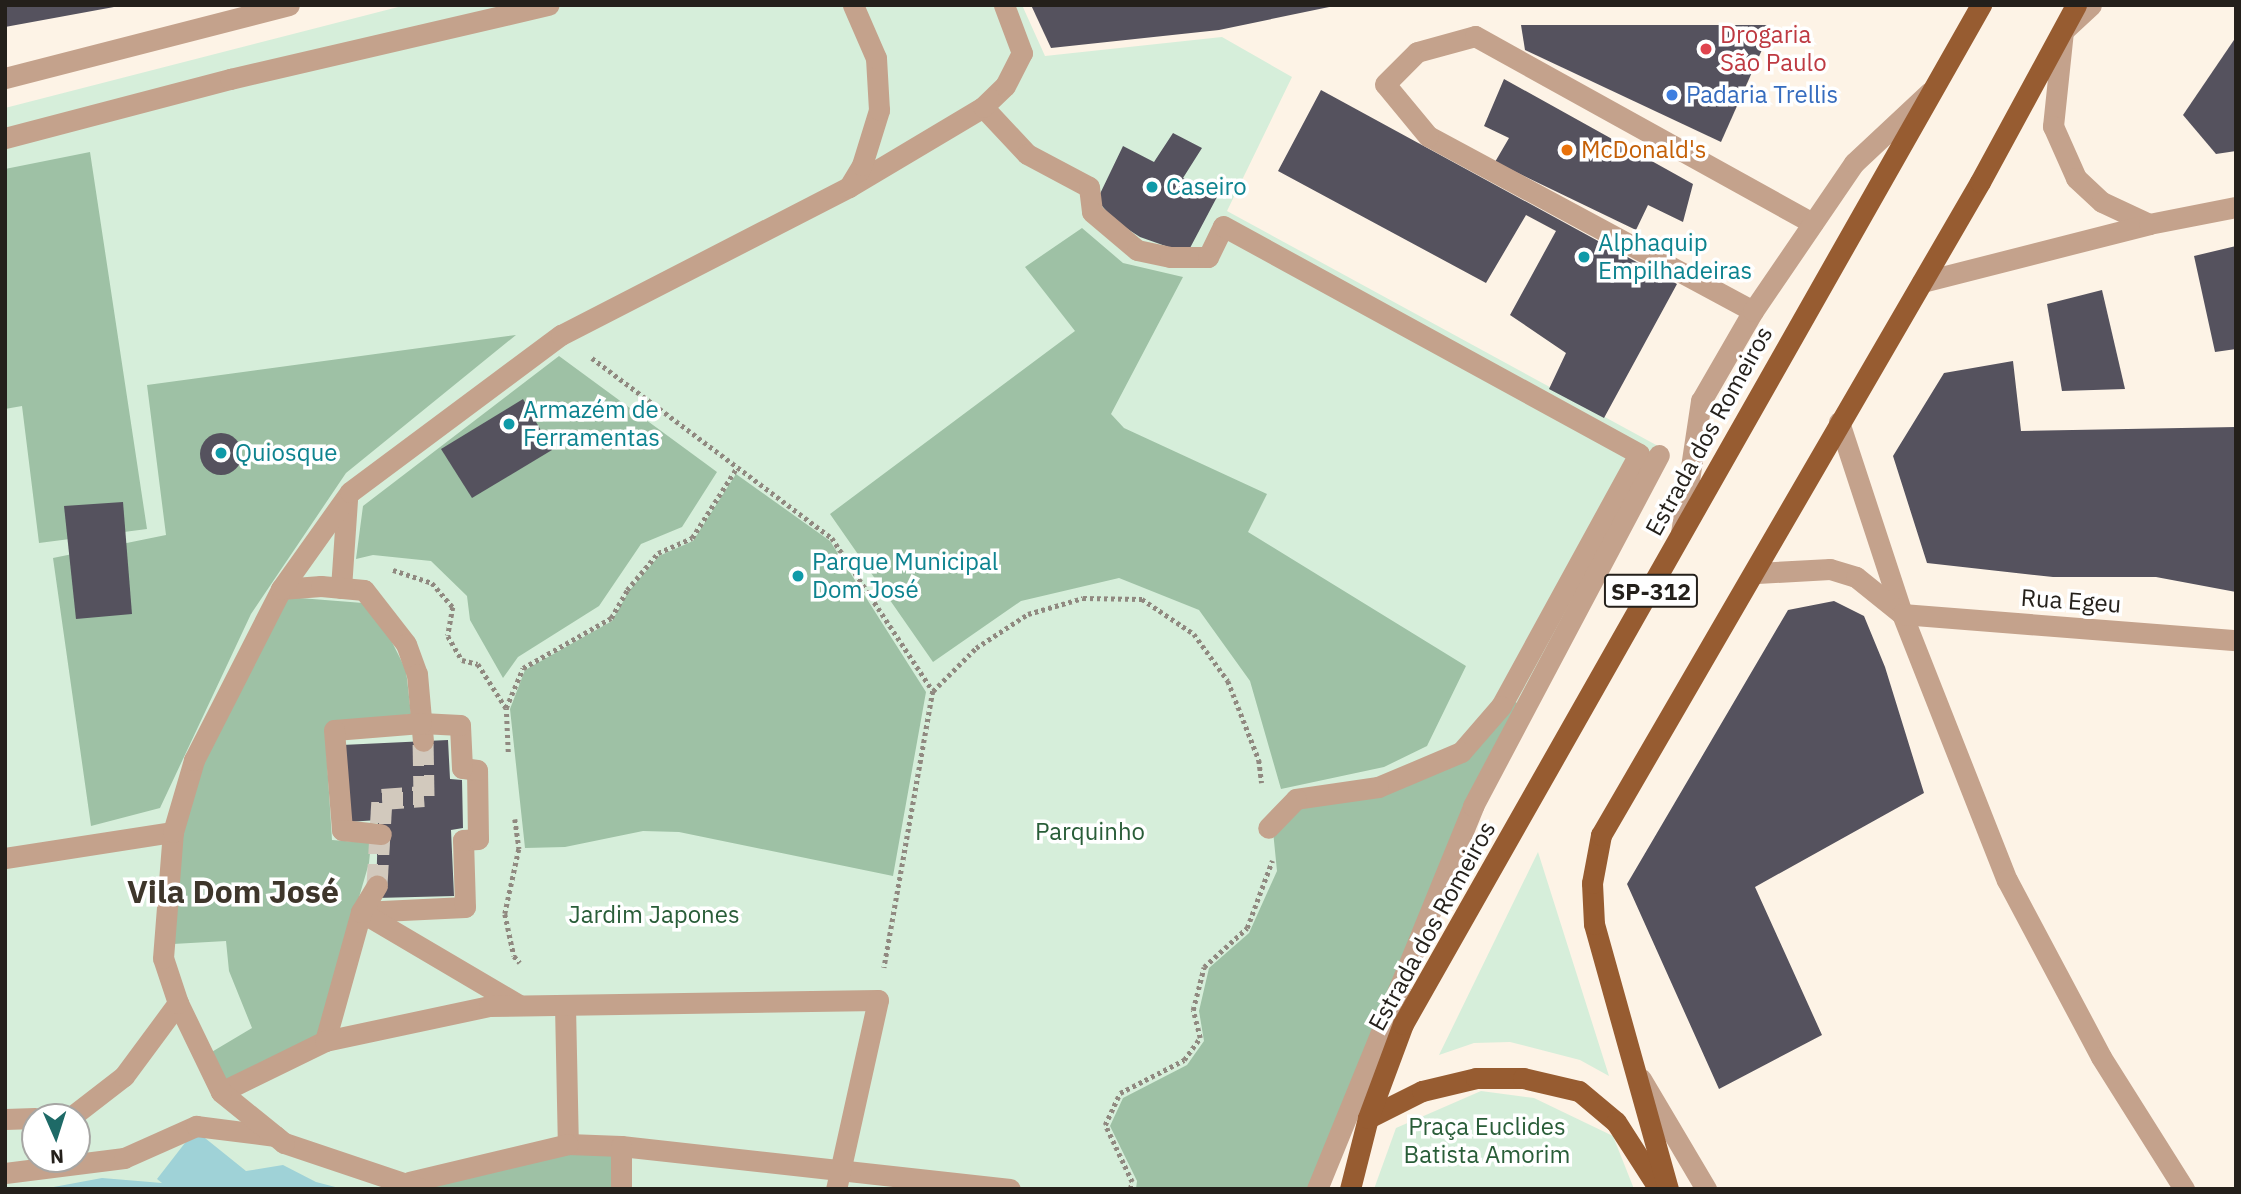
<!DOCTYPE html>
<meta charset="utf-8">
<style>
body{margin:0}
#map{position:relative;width:2241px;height:1194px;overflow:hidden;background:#fdf3e6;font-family:"IBM Plex Sans",sans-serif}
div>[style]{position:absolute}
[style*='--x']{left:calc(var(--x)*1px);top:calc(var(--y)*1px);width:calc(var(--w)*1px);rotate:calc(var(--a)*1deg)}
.green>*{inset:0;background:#d6eeda}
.forest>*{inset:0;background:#9ec1a5}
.water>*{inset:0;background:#9fd2d7}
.building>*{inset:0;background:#55525e}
.round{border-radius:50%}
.minor-tunnel>*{height:21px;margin-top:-10.5px;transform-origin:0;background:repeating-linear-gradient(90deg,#d2c9bd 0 21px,transparent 0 31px)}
.path>*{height:4.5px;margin-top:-2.25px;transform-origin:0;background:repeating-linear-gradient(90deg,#908980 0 3.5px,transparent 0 7px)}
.minor>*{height:21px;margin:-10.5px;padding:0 10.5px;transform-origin:10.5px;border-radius:10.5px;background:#c4a28c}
.major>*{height:21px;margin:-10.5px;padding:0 10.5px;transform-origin:10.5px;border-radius:10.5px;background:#975c31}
.dots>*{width:19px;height:19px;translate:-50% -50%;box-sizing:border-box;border:4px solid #fff;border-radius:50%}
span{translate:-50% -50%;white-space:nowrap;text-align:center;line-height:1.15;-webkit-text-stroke:7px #fff;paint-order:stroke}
.shield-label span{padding:2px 5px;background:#fff;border:2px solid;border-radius:5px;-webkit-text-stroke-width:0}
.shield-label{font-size:23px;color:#24201b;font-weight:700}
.health-label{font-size:24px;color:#be3a42}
.left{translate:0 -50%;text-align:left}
.shop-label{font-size:24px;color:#366cbe}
.food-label{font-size:24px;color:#c56008}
.culture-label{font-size:24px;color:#0d838f}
.street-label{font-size:24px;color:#24201b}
.park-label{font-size:24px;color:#295d38}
.district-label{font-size:32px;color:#3e362b;font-weight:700}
.frame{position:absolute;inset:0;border:7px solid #24201b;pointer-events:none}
.north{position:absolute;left:21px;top:1103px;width:70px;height:70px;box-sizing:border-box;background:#fff;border:2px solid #a7a6a4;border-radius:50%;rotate:177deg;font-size:19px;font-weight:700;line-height:28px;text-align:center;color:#24201b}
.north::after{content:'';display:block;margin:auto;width:24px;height:32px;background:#1e6a67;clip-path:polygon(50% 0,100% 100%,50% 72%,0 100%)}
</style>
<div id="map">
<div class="green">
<div style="clip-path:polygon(evenodd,406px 5px,1022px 5px,1045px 56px,1222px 37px,1292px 77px,1227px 211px,1658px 446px,1524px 707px,1311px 1189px,5px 1189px,5px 108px,406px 5px,35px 1117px,77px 1117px,77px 1159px,35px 1159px,35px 1117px)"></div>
<div style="clip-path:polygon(1538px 852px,1609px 1076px,1580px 1060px,1510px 1042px,1474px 1043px,1439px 1055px)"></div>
<div style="clip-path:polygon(1481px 1091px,1534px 1098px,1613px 1136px,1634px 1189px,1374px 1189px,1396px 1128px)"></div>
</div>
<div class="forest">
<div style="clip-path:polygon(90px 152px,147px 529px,39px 543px,22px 406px,5px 409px,5px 169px)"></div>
<div style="clip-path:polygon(1082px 228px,1123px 263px,1183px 277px,1111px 414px,1124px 428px,1267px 494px,1248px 532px,1466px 666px,1427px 746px,1384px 767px,1281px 789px,1250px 681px,1199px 610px,1119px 578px,1021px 601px,933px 662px,830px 514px,1075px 331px,1025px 267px)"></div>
<div style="clip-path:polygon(516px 335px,346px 473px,251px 614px,160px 808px,91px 826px,53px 558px,166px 535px,147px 385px)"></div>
<div style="clip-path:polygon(559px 356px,717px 472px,682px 527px,641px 544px,599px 606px,518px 657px,503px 678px,470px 620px,467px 596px,431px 561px,373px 555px,356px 559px,363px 506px)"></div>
<div style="clip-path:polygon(736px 474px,830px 541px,926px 692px,893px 876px,679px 832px,643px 831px,565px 847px,525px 848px,510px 709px,525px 670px,612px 621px,629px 591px,659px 556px,693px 541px)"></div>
<div style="clip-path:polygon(287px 597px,363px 603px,391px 640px,406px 670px,411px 714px,325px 729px,332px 840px,371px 843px,369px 863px,319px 1035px,229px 1090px,210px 1053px,252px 1028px,229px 971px,226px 941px,173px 944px,183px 833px,201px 764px)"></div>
<div style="clip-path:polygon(1510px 699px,1524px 707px,1311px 1189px,1136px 1189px,1137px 1181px,1110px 1126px,1123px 1098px,1187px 1065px,1204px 1041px,1199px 1011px,1209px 968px,1249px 933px,1277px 871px,1272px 821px,1299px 805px,1464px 757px)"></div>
<div style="clip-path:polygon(568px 1149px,618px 1149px,618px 1189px,436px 1189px,420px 1183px)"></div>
</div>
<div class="water">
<div style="clip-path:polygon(195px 1130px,246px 1171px,283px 1165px,316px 1182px,343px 1189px,43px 1189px,102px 1178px,162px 1183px,157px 1179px)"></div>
</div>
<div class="building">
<div style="clip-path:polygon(5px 5px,114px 5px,114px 7px,5px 27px)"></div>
<div style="clip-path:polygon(1031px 5px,1333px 5px,1334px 6px,1219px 30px,1051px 48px)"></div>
<div style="clip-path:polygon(1521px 25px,1773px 25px,1721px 142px,1525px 50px)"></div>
<div style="clip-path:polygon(2236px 37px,2236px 151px,2216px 154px,2183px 115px)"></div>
<div style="clip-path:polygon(1504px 79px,1693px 184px,1683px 222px,1648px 205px,1636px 230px,1495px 162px,1509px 138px,1484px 126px)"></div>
<div style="clip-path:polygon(1321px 90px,1677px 284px,1604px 418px,1549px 389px,1566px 353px,1510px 315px,1556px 231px,1526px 215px,1486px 283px,1278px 171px)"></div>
<div style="clip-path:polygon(1173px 133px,1202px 148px,1183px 178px,1217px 197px,1190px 248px,1174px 249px,1140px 237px,1115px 221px,1097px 200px,1123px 146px,1154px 162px)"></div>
<div style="clip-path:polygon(2236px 246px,2236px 349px,2215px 352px,2194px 256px)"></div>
<div style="clip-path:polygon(2102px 290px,2125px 389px,2062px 391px,2047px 304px)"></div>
<div style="clip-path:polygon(2013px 361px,2021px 431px,2236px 427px,2236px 592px,2156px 577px,2053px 577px,1927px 563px,1893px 456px,1944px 373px)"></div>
<div style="clip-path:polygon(523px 399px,552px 450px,472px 498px,441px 449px)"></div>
<div class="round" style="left:200px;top:433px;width:42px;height:42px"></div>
<div style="clip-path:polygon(123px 502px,132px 614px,76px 619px,64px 506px)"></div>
<div style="clip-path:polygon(1834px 601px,1864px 616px,1885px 667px,1924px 793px,1755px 887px,1822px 1035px,1719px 1089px,1627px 884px,1788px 610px)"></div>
<div style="clip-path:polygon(448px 740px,450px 779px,462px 780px,463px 828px,451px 830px,454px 896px,376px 898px,378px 820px,348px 822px,342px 745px)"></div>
</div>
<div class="minor-tunnel">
<div style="--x:377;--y:885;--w:86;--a:-86.7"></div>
<div style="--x:382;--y:799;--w:42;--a:-4.1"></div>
<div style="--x:424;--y:796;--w:55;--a:-91"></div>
</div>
<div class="path">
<div style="--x:592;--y:358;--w:300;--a:36.9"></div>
<div style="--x:832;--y:538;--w:183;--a:56.6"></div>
<div style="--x:933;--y:691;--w:281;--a:100"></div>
<div style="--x:393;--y:570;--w:41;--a:18.4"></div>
<div style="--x:432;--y:583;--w:32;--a:49"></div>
<div style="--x:453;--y:607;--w:29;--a:100"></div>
<div style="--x:448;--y:636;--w:28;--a:60"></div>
<div style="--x:462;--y:660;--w:16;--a:14"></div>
<div style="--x:478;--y:664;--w:52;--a:57.5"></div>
<div style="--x:933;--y:691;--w:61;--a:-45"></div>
<div style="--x:976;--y:648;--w:62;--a:-33.2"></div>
<div style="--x:1028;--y:614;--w:57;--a:-16.2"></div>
<div style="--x:1083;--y:598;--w:59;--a:1"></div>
<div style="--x:1142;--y:599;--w:63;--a:33.9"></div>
<div style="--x:1194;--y:634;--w:58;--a:54.1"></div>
<div style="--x:1228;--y:681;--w:85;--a:68.6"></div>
<div style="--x:1259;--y:760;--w:23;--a:83"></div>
<div style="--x:508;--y:752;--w:44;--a:-92.6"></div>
<div style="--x:506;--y:708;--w:43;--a:-67"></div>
<div style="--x:523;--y:668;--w:101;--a:-29.6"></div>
<div style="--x:611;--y:618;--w:32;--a:-60"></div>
<div style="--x:627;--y:590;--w:48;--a:-50"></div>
<div style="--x:658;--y:553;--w:37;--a:-24"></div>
<div style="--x:692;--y:538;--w:82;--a:-57.5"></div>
<div style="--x:515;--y:819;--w:30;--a:82"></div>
<div style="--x:519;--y:849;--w:66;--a:102.2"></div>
<div style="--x:505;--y:914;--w:43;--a:77.9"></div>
<div style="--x:514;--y:956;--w:9;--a:49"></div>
<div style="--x:1130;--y:1189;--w:7;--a:-74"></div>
<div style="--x:1132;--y:1182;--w:63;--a:-115.3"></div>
<div style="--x:1105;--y:1125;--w:35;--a:-65"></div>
<div style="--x:1120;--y:1093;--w:72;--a:-27.3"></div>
<div style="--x:1184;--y:1060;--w:27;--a:-54"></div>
<div style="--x:1200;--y:1038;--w:29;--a:-104"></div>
<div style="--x:1193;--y:1010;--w:44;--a:-75.7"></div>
<div style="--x:1204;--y:967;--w:58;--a:-42.2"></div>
<div style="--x:1247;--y:928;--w:72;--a:-69.5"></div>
</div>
<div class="minor">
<div style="--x:2091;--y:5;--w:38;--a:137"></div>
<div style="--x:2063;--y:31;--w:96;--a:96"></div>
<div style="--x:2053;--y:126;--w:57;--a:66.1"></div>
<div style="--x:2076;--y:178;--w:35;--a:43"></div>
<div style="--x:2102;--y:202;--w:52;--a:25.1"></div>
<div style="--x:5;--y:78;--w:293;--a:-14.4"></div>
<div style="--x:983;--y:107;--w:64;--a:46.9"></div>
<div style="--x:1027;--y:154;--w:70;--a:28"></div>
<div style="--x:1089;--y:187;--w:25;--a:83"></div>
<div style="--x:1092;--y:212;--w:59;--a:40.2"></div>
<div style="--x:1137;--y:250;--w:34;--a:12"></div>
<div style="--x:1170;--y:257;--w:38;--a:0"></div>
<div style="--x:1208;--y:257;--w:34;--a:-64"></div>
<div style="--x:1223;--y:226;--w:474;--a:28.7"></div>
<div style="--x:1639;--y:454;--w:287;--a:118.7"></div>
<div style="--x:1501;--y:706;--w:61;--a:131"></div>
<div style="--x:1461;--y:752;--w:90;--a:157.1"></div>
<div style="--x:1378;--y:787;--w:83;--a:171.7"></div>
<div style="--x:1296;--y:799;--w:40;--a:134"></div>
<div style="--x:5;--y:138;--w:233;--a:-14.7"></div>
<div style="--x:230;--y:79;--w:327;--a:-13.1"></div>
<div style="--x:849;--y:187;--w:156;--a:-30.8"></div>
<div style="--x:983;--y:107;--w:30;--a:-44"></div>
<div style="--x:1005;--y:86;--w:37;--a:-63"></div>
<div style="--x:1022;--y:53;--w:51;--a:-110.6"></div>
<div style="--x:1922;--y:282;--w:234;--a:-14.3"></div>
<div style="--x:2149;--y:224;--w:89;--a:-11.1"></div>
<div style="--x:1753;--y:311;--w:369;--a:-151.7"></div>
<div style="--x:1428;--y:136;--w:67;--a:-129.6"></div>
<div style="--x:1385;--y:84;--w:45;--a:-45"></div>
<div style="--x:1417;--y:52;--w:60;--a:-15.4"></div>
<div style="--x:1475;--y:36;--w:386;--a:29"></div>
<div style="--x:1839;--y:422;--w:202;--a:71.8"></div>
<div style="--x:1902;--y:614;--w:286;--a:68.5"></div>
<div style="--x:2007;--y:880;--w:200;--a:62"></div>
<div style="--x:2101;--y:1057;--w:156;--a:57.8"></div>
<div style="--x:1681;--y:533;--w:134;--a:-81.4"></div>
<div style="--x:1701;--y:401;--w:104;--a:-60"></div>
<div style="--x:1753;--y:311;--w:179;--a:-55.7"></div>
<div style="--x:1854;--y:163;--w:104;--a:-43.1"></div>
<div style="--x:1757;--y:573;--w:73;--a:-3.1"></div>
<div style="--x:1830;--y:569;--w:27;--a:17"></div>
<div style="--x:1856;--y:577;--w:59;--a:38.8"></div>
<div style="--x:341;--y:588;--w:88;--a:-86.1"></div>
<div style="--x:281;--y:589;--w:40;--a:-4.3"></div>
<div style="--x:321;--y:586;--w:43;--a:5.3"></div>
<div style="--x:364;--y:590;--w:68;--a:52.1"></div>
<div style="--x:406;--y:644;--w:32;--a:70"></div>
<div style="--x:417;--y:674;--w:67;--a:84.9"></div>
<div style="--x:1902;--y:614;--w:335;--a:4.5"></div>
<div style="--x:5;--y:858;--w:170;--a:-8.8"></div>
<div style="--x:361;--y:912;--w:104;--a:-2.8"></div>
<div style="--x:465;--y:907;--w:67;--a:-91.7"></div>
<div style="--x:463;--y:840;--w:15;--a:-4"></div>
<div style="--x:478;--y:839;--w:69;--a:-90.8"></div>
<div style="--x:477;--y:770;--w:15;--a:-172"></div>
<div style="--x:462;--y:768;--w:43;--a:-92.7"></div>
<div style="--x:460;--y:725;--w:39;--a:-177"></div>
<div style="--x:421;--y:723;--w:87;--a:175.4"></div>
<div style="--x:334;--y:730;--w:100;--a:85.4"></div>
<div style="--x:342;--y:830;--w:39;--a:6"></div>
<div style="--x:361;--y:912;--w:183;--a:30.5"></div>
<div style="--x:565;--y:1006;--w:138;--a:88.8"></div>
<div style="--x:568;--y:1144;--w:53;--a:2.2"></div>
<div style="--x:621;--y:1146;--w:391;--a:6.3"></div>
<div style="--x:325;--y:1041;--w:134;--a:-74.4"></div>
<div style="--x:361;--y:912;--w:31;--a:-59"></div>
<div style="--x:1641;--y:1079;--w:128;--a:59.4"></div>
<div style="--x:221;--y:1092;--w:116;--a:-26.1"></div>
<div style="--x:325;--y:1041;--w:168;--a:-12"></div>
<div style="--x:489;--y:1006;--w:389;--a:-0.9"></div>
<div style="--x:878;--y:1000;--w:194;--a:102.5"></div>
<div style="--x:71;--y:1117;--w:67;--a:-37.7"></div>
<div style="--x:124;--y:1076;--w:91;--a:-53.5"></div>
<div style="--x:5;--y:1119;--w:30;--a:-2"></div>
<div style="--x:5;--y:1173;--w:120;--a:-7.2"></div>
<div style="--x:124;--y:1158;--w:79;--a:-24"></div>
<div style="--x:196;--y:1126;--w:80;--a:7.2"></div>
<div style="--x:409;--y:1182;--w:163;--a:-13.4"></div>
<div style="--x:421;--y:1189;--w:145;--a:-161.4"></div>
<div style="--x:284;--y:1143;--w:81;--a:-141"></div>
<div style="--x:221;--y:1092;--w:99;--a:-115.8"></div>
<div style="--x:178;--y:1003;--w:47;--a:-108.4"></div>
<div style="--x:163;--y:958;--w:126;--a:-85.5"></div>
<div style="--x:173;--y:832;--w:75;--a:-73.7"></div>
<div style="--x:194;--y:760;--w:192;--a:-63"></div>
<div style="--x:281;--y:589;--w:119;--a:-54.6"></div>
<div style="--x:350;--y:492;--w:263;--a:-36.7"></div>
<div style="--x:561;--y:335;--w:324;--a:-27.2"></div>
<div style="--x:849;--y:187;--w:26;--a:-59"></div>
<div style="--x:862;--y:165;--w:58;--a:-72.8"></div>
<div style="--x:879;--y:110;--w:52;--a:-93.3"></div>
<div style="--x:876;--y:58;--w:58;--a:-113.5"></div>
<div style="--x:621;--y:1189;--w:43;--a:-90"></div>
<div style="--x:1317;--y:1189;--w:414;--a:-67.8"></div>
<div style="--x:1473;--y:806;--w:397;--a:-62.1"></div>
</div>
<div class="major">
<div style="--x:1368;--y:1118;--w:60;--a:-26.6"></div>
<div style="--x:1422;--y:1091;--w:56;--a:-13.5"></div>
<div style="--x:1476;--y:1078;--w:47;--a:0"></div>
<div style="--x:1523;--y:1078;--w:57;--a:13.1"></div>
<div style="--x:1579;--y:1091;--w:48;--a:40"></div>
<div style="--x:1616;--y:1122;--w:80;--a:57.3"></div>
<div style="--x:1350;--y:1189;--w:73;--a:-75.8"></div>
<div style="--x:1368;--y:1118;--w:100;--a:-69.6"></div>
<div style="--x:1403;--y:1024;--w:1172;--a:-60.44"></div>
<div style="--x:1668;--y:1189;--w:275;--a:-105.6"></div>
<div style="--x:1594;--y:924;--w:41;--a:-92.8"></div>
<div style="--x:1592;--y:883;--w:49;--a:-79.4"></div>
<div style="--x:1601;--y:835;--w:755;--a:-59.87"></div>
<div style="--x:1980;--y:182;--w:201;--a:-61.5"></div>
</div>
<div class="dots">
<div style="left:1706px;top:49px;background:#e0444e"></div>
<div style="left:1672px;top:95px;background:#3f7fe0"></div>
<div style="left:1567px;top:150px;background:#e8710a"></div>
<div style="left:1152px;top:187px;background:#0f9aa8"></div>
<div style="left:1584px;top:257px;background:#0f9aa8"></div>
<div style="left:509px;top:424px;background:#0f9aa8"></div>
<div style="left:221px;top:453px;background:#0f9aa8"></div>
<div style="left:798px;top:576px;background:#0f9aa8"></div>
</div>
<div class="shield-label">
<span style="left:1651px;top:591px">SP-312</span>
</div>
<div class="health-label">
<span class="left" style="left:1720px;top:49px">Drogaria<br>São Paulo</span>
</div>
<div class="shop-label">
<span class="left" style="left:1686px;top:95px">Padaria Trellis</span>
</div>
<div class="food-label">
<span class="left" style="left:1581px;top:150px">McDonald's</span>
</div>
<div class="culture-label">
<span class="left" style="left:1166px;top:187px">Caseiro</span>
<span class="left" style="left:1598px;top:257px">Alphaquip<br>Empilhadeiras</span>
<span class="left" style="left:523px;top:424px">Armazém de<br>Ferramentas</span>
<span class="left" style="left:235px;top:453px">Quiosque</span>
<span class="left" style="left:812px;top:576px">Parque Municipal<br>Dom José</span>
</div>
<div class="street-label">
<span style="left:1709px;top:431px;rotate:-61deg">Estrada dos Romeiros</span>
<span style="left:2071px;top:601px;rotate:4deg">Rua Egeu</span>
<span style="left:1432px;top:926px;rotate:-61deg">Estrada dos Romeiros</span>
</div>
<div class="park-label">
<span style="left:1090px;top:832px">Parquinho</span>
<span style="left:654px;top:915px">Jardim Japones</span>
<span style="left:1487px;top:1141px">Praça Euclides<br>Batista Amorim</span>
</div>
<div class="district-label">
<span style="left:233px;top:891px">Vila Dom José</span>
</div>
<div class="frame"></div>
<div class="north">N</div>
</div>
